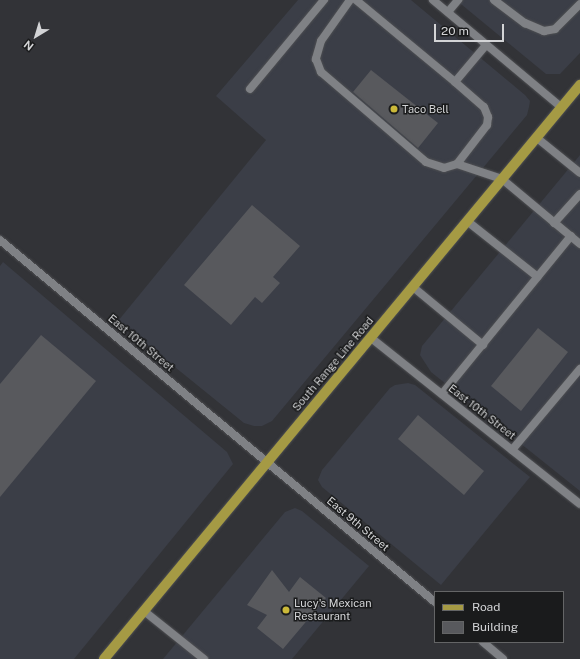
<!DOCTYPE html>
<style>
body{margin:0}
#map{position:relative;width:580px;height:659px;overflow:hidden;background:#323337;font-family:"Public Sans",sans-serif}
div>[style]{position:absolute}
[style*='--x']{left:calc(var(--x)*1px);top:calc(var(--y)*1px);width:calc(var(--w)*1px);rotate:calc(var(--a)*1deg)}
.built>*{inset:0;background:#3b3e47}
.building>*{inset:0;background:#58595d}
.roads{filter:drop-shadow(0 0 1px #4e4f52) drop-shadow(0 0 1px #4e4f52)}
.service>*{height:8px;margin:-4px;padding:0 4px;transform-origin:4px;border-radius:4px;background:#7f8185}
.minor>*{height:8px;margin:-4px;padding:0 4px;transform-origin:4px;border-radius:4px;background:#7f8185}
.primary>*{height:10px;margin:-5px;padding:0 5px;transform-origin:5px;border-radius:5px;background:#a59a44}
.dots>*{width:11px;height:11px;translate:-50% -50%;box-sizing:border-box;border:2px solid #1a1b1c;border-radius:50%}
span{translate:-50% -50%;white-space:nowrap;text-align:center;line-height:1.15;-webkit-text-stroke:3px #1a1b1c;paint-order:stroke}
.poi-label{font-size:11px;color:#d3d4d6}
.left{translate:0 -50%;text-align:left}
.street-label{font-size:11px;color:#d3d4d6}
.legend{position:absolute;left:434px;top:591px;width:130px;height:52px;box-sizing:border-box;background:#1a1b1c;border:1px solid #646566;margin:0;padding:5px 7px;list-style:none;font-size:12px;color:#d3d4d6}
.legend li{display:flex;align-items:center;gap:8px;height:20px}
.legend b{width:20px;border:1px solid #646566}
.north{position:absolute;left:16px;top:16px;width:40px;height:40px;-webkit-text-stroke:3px #1a1b1c;paint-order:stroke;rotate:218deg;font-size:11px;font-weight:700;line-height:16px;text-align:center;color:#d3d4d6}
.north::after{content:'';display:block;margin:auto;width:14px;height:18px;background:#d3d4d6;clip-path:polygon(50% 0,100% 100%,50% 72%,0 100%)}
.scale{position:absolute;left:434px;top:24px;width:70px;height:18px;box-sizing:border-box;border:2px solid #d3d4d6;border-top:0;padding-left:5px;font-size:12px;line-height:14px;white-space:nowrap;color:#d3d4d6;-webkit-text-stroke:3px #1a1b1c;paint-order:stroke}
</style>
<div id="map">
<div class="built">
<div style="clip-path:polygon(298px 0,411px 0,525px 95px,530px 101px,529px 107px,527px 115px,272px 421px,262px 426px,254px 426px,244px 423px,118px 321px,266px 140px,216px 96px)"></div>
<div style="clip-path:polygon(456px 0,580px 0,580px 53px,560px 74px,546px 74px)"></div>
<div style="clip-path:polygon(580px 155px,580px 491px,431px 372px,420px 355px,422px 346px)"></div>
<div style="clip-path:polygon(3px 262px,227px 452px,233px 464px,74px 659px,0 659px,0 266px)"></div>
<div style="clip-path:polygon(408px 383px,415px 385px,530px 477px,441px 585px,322px 487px,318px 480px,322px 470px,390px 388px,395px 385px)"></div>
<div style="clip-path:polygon(295px 508px,302px 511px,369px 566px,292px 659px,163px 659px,285px 512px)"></div>
</div>
<div class="building">
<div style="clip-path:polygon(371px 70px,438px 123px,418px 148px,353px 92px)"></div>
<div style="clip-path:polygon(252px 205px,300px 246px,273px 277px,280px 283px,262px 303px,255px 297px,231px 325px,184px 285px)"></div>
<div style="clip-path:polygon(538px 328px,568px 352px,521px 411px,491px 386px)"></div>
<div style="clip-path:polygon(41px 335px,96px 381px,0 497px,0 384px)"></div>
<div style="clip-path:polygon(418px 415px,484px 471px,464px 495px,398px 439px)"></div>
<div style="clip-path:polygon(272px 570px,289px 592px,300px 577px,326px 598px,283px 649px,257px 628px,267px 615px,247px 605px)"></div>
</div>
<div class="roads">
<div class="service">
<div style="--x:350;--y:0;--w:50;--a:125.3"></div>
<div style="--x:321;--y:41;--w:19;--a:106"></div>
<div style="--x:316;--y:59;--w:14;--a:69"></div>
<div style="--x:321;--y:72;--w:138;--a:40.6"></div>
<div style="--x:426;--y:162;--w:19;--a:18"></div>
<div style="--x:444;--y:168;--w:14;--a:-17"></div>
<div style="--x:356;--y:0;--w:129;--a:39.6"></div>
<div style="--x:455;--y:82;--w:48;--a:-50"></div>
<div style="--x:494;--y:0;--w:39;--a:37"></div>
<div style="--x:525;--y:23;--w:21;--a:23"></div>
<div style="--x:544;--y:31;--w:11;--a:-10"></div>
<div style="--x:555;--y:29;--w:35;--a:-45"></div>
<div style="--x:448;--y:12;--w:16;--a:-50"></div>
<div style="--x:455;--y:82;--w:38;--a:41"></div>
<div style="--x:484;--y:107;--w:11;--a:68"></div>
<div style="--x:488;--y:117;--w:8;--a:97"></div>
<div style="--x:487;--y:125;--w:49;--a:127.6"></div>
<div style="--x:457;--y:164;--w:47;--a:18.4"></div>
<div style="--x:502;--y:179;--w:102;--a:39.8"></div>
<div style="--x:250;--y:89;--w:116;--a:-50.3"></div>
<div style="--x:537;--y:138;--w:55;--a:39.1"></div>
<div style="--x:467;--y:221;--w:90;--a:38.3"></div>
<div style="--x:554;--y:223;--w:39;--a:-48"></div>
<div style="--x:413;--y:287;--w:91;--a:39.6"></div>
<div style="--x:442;--y:394;--w:204;--a:-50.8"></div>
<div style="--x:512;--y:450;--w:106;--a:-50"></div>
<div style="--x:144;--y:611;--w:77;--a:38.7"></div>
</div>
<div class="minor">
<div style="--x:433;--y:0;--w:168;--a:39.9"></div>
<div style="--x:0;--y:240;--w:566;--a:39.77"></div>
<div style="--x:370;--y:337;--w:268;--a:38.5"></div>
<div style="--x:483;--y:642;--w:26;--a:40"></div>
</div>
<div class="primary">
<div style="--x:104;--y:659;--w:746;--a:-50.33"></div>
</div>
</div>
<div class="dots">
<div style="left:394px;top:109px;background:#cbb939"></div>
<div style="left:286px;top:610px;background:#cbb939"></div>
</div>
<div class="poi-label">
<span class="left" style="left:402px;top:109px">Taco Bell</span>
<span class="left" style="left:294px;top:610px">Lucy's Mexican<br>Restaurant</span>
</div>
<div class="street-label">
<span style="left:141px;top:343px;rotate:40deg">East 10th Street</span>
<span style="left:333px;top:364px;rotate:-50deg">South Range Line Road</span>
<span style="left:482px;top:412px;rotate:38deg">East 10th Street</span>
<span style="left:358px;top:524px;rotate:40deg">East 9th Street</span>
</div>
<ul class="legend">
<li><b style="height:5px;background:#a59a44"></b>Road</li>
<li><b style="height:11px;background:#58595d"></b>Building</li>
</ul>
<div class="north">N</div>
<div class="scale">20 m</div>
</div>
